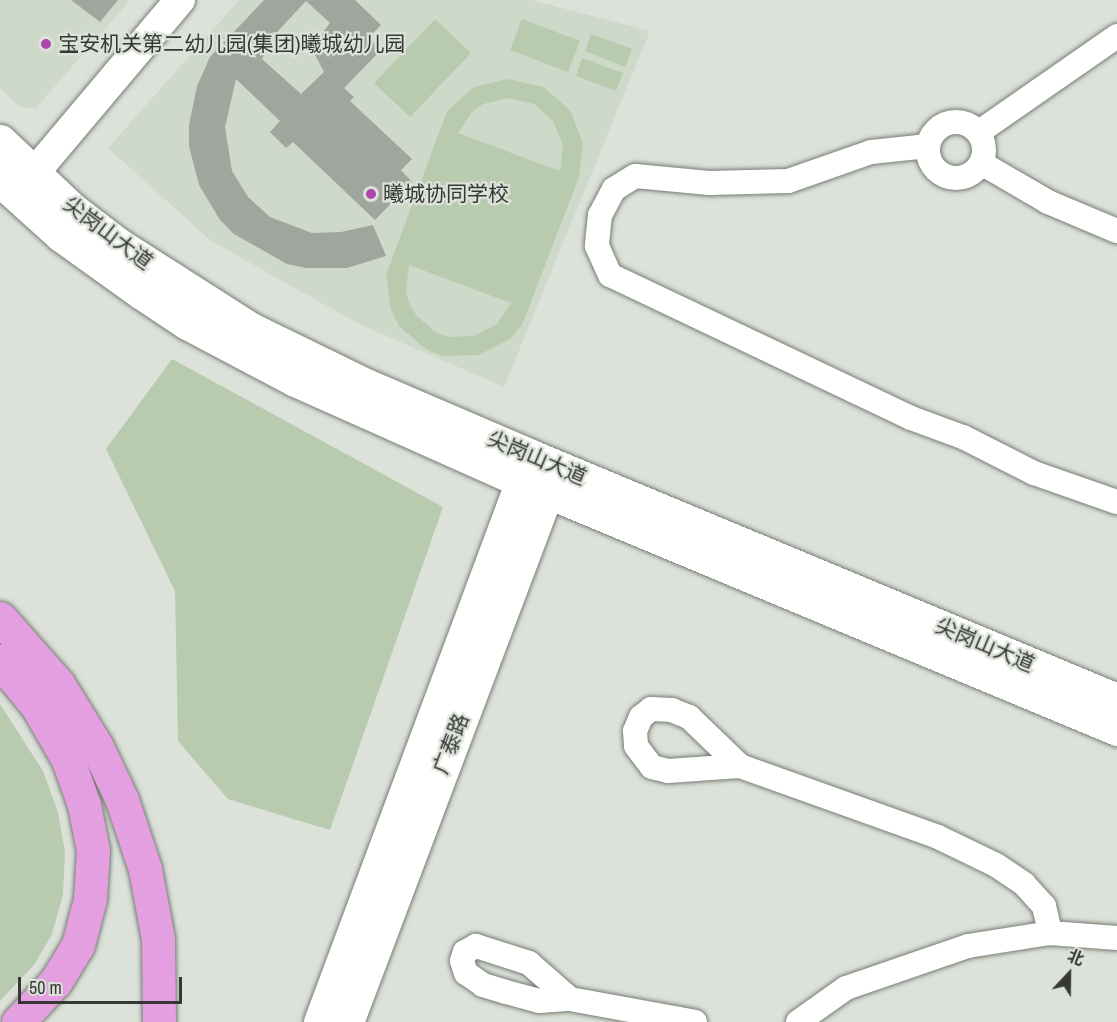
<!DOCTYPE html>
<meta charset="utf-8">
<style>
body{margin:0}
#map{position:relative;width:1117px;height:1022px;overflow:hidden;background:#dce2d9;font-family:"Archivo Narrow","Noto Sans SC",sans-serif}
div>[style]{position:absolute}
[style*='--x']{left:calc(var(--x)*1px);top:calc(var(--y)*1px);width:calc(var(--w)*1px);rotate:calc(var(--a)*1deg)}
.built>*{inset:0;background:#ced9c9}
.green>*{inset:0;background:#b8cbaf}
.building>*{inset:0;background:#a0a69e}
.roads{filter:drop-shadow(0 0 2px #777d75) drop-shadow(0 0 2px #777d75)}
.minor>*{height:24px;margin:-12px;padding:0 12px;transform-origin:12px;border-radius:12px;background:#fff}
.minor>.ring{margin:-12px;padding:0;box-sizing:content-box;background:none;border:24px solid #fff;border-radius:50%}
.tertiary>*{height:30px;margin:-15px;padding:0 15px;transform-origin:15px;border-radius:15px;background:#fff}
.secondary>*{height:33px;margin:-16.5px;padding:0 16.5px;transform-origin:16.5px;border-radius:16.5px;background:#fff}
.motorway>*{height:33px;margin:-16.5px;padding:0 16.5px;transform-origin:16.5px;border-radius:16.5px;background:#e39fdf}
.dots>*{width:16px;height:16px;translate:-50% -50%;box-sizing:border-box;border:3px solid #dce2d9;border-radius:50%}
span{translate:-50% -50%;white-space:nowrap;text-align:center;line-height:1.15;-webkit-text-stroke:4.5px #dce2d9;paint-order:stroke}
.poi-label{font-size:21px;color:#363835}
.left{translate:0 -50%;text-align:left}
.street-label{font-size:21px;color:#363835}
.north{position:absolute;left:1039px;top:944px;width:60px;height:60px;-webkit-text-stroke:4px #dce2d9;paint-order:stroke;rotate:22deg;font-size:16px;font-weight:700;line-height:24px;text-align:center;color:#363835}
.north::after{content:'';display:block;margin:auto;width:21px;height:27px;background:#363835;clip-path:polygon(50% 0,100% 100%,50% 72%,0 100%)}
.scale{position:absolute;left:18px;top:977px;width:164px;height:27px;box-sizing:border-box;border:3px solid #363835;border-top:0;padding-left:8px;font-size:18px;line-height:21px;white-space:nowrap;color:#363835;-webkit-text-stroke:4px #dce2d9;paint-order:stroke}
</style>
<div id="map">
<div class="built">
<div style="clip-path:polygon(0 0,130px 0,36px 108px,19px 107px,0 88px)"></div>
<div style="clip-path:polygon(239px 0,531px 0,650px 31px,504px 387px,359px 324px,211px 241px,108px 148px)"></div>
</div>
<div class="green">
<div style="clip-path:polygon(435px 19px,471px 53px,410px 117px,374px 83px)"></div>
<div style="clip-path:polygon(522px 19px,580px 41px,568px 72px,510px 50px)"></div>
<div style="clip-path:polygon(591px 34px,632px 49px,625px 67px,585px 51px)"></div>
<div style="clip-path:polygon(582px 58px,623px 73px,616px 91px,576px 76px)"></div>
<div style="clip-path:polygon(evenodd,508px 79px,543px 87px,570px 110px,583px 143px,579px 177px,522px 325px,510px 339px,479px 355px,443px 356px,427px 350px,399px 326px,391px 310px,386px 275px,447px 111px,474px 87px,508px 79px,508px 98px,534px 104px,553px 121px,563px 145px,560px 171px,458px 133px,472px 112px,483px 104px,508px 98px,508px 79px,409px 265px,511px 303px,497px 324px,474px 336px,448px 337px,435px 332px,416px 315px,409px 303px,406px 291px,409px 265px)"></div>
<div style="clip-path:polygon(172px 359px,443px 507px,330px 830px,228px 799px,178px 741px,175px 591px,106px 449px)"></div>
<div style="clip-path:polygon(0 704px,43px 771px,58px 812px,65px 852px,63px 895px,52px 934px,34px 965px,0 1001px)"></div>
</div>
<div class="building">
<div style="clip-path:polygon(71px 0,118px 0,100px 22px)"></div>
<div style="clip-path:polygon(evenodd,264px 0,355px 0,381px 25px,368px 38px,381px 50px,344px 88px,354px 97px,350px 101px,412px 159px,401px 170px,412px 182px,375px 220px,293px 142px,286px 148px,270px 132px,280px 121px,236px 79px,225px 127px,232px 171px,248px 197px,270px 217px,312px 233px,341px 232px,373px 225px,386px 256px,347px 268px,306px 268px,287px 264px,234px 234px,220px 220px,199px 185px,189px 146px,189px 125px,197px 86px,210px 57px,264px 0,306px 1px,330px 23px,311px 47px,324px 72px,301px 94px,262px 59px,278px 31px,306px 1px)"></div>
</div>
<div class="roads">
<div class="minor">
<div class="ring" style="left:928px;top:122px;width:32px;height:32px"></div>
<div style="--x:979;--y:132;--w:168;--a:-34.8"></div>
<div style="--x:928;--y:146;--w:57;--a:174"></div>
<div style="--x:871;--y:152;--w:88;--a:160.7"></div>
<div style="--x:788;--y:181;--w:79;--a:178.5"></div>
<div style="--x:709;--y:183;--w:74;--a:-174.6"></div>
<div style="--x:635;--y:176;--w:25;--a:148"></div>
<div style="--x:614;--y:189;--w:30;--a:118"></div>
<div style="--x:600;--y:215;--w:31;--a:96"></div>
<div style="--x:597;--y:246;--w:32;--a:66"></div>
<div style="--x:610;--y:275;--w:333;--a:25.4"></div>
<div style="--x:911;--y:418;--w:55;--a:20.1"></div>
<div style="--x:963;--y:437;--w:80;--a:26.9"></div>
<div style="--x:1034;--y:473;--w:88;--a:19.3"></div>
<div style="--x:981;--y:163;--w:78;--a:30.2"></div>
<div style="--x:1048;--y:202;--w:75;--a:22.8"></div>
<div style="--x:740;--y:766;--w:71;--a:-136.1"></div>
<div style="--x:689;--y:717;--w:18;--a:-158"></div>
<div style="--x:672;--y:710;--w:21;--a:-177"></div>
<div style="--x:651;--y:709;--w:13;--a:141"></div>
<div style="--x:641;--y:717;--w:15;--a:113"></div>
<div style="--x:635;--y:731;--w:15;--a:86"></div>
<div style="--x:636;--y:746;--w:26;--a:53"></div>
<div style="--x:652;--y:767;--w:16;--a:14"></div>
<div style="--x:668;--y:771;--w:72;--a:-4"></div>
<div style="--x:740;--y:766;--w:210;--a:19.7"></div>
<div style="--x:938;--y:837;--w:64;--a:25.8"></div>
<div style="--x:996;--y:865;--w:34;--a:34"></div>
<div style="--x:1024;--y:884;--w:30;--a:48"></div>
<div style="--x:1044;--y:906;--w:28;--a:77"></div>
<div style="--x:570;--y:999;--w:55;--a:-138.7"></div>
<div style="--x:529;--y:963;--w:56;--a:-162.2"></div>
<div style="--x:476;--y:946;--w:13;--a:151"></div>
<div style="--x:465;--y:952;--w:9;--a:108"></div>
<div style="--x:462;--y:961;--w:13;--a:72"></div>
<div style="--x:466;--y:973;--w:21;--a:35"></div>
<div style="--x:483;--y:985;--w:24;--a:17"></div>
<div style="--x:506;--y:992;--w:34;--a:15"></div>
<div style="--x:539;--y:1001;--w:31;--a:-4"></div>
<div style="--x:570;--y:999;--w:127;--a:10.4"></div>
<div style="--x:798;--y:1022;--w:59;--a:-35.3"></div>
<div style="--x:846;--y:988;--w:129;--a:-19"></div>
<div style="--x:968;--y:946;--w:83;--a:-9"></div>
<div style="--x:1050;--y:933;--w:67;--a:4.3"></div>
</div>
<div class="tertiary">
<div style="--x:19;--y:191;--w:250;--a:-49.9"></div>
</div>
<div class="secondary">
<div style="--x:0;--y:141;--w:100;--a:43.4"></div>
<div style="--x:73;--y:210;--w:58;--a:37.3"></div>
<div style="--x:119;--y:245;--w:156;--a:32.5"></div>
<div style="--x:251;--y:329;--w:130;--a:26"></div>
<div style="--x:368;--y:386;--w:177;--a:23.2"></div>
<div style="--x:531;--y:456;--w:635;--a:22.61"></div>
<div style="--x:0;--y:180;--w:82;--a:42"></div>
<div style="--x:61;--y:235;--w:100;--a:35.6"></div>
<div style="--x:142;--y:293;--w:54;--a:33.7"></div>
<div style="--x:187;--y:323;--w:122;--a:27.8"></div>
<div style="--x:295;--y:380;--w:248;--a:24"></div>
<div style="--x:522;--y:481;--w:645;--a:22.63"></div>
<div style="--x:320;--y:1022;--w:598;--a:-69.53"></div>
<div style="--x:347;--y:1022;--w:589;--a:-69.32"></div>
</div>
<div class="motorway">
<div style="--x:0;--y:618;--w:89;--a:48.6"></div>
<div style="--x:59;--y:685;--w:73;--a:58.5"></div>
<div style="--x:97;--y:747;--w:59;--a:64.7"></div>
<div style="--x:122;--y:800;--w:73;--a:71.6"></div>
<div style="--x:145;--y:869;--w:71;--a:79.5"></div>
<div style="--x:158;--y:939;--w:83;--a:89.3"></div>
<div style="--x:0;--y:661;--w:58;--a:50.6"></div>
<div style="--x:37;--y:706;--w:62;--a:60.1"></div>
<div style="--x:68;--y:760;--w:48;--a:70.4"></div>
<div style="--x:84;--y:805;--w:46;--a:78.7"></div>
<div style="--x:93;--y:850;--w:49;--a:93.5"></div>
<div style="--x:90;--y:899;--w:48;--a:104.6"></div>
<div style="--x:78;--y:945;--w:42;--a:121.4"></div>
<div style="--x:56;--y:981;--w:56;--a:132.8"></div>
</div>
</div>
<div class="dots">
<div style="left:46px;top:44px;background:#ad47aa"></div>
<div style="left:371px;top:194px;background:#ad47aa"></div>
</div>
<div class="poi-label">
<span class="left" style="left:58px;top:44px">宝安机关第二幼儿园(集团)曦城幼儿园</span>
<span class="left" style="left:383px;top:194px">曦城协同学校</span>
</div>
<div class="street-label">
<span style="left:108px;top:233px;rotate:37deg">尖岗山大道</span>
<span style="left:537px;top:458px;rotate:23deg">尖岗山大道</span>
<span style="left:985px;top:645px;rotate:23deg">尖岗山大道</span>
<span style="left:451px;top:744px;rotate:-69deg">广泰路</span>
</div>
<div class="north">北</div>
<div class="scale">50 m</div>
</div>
